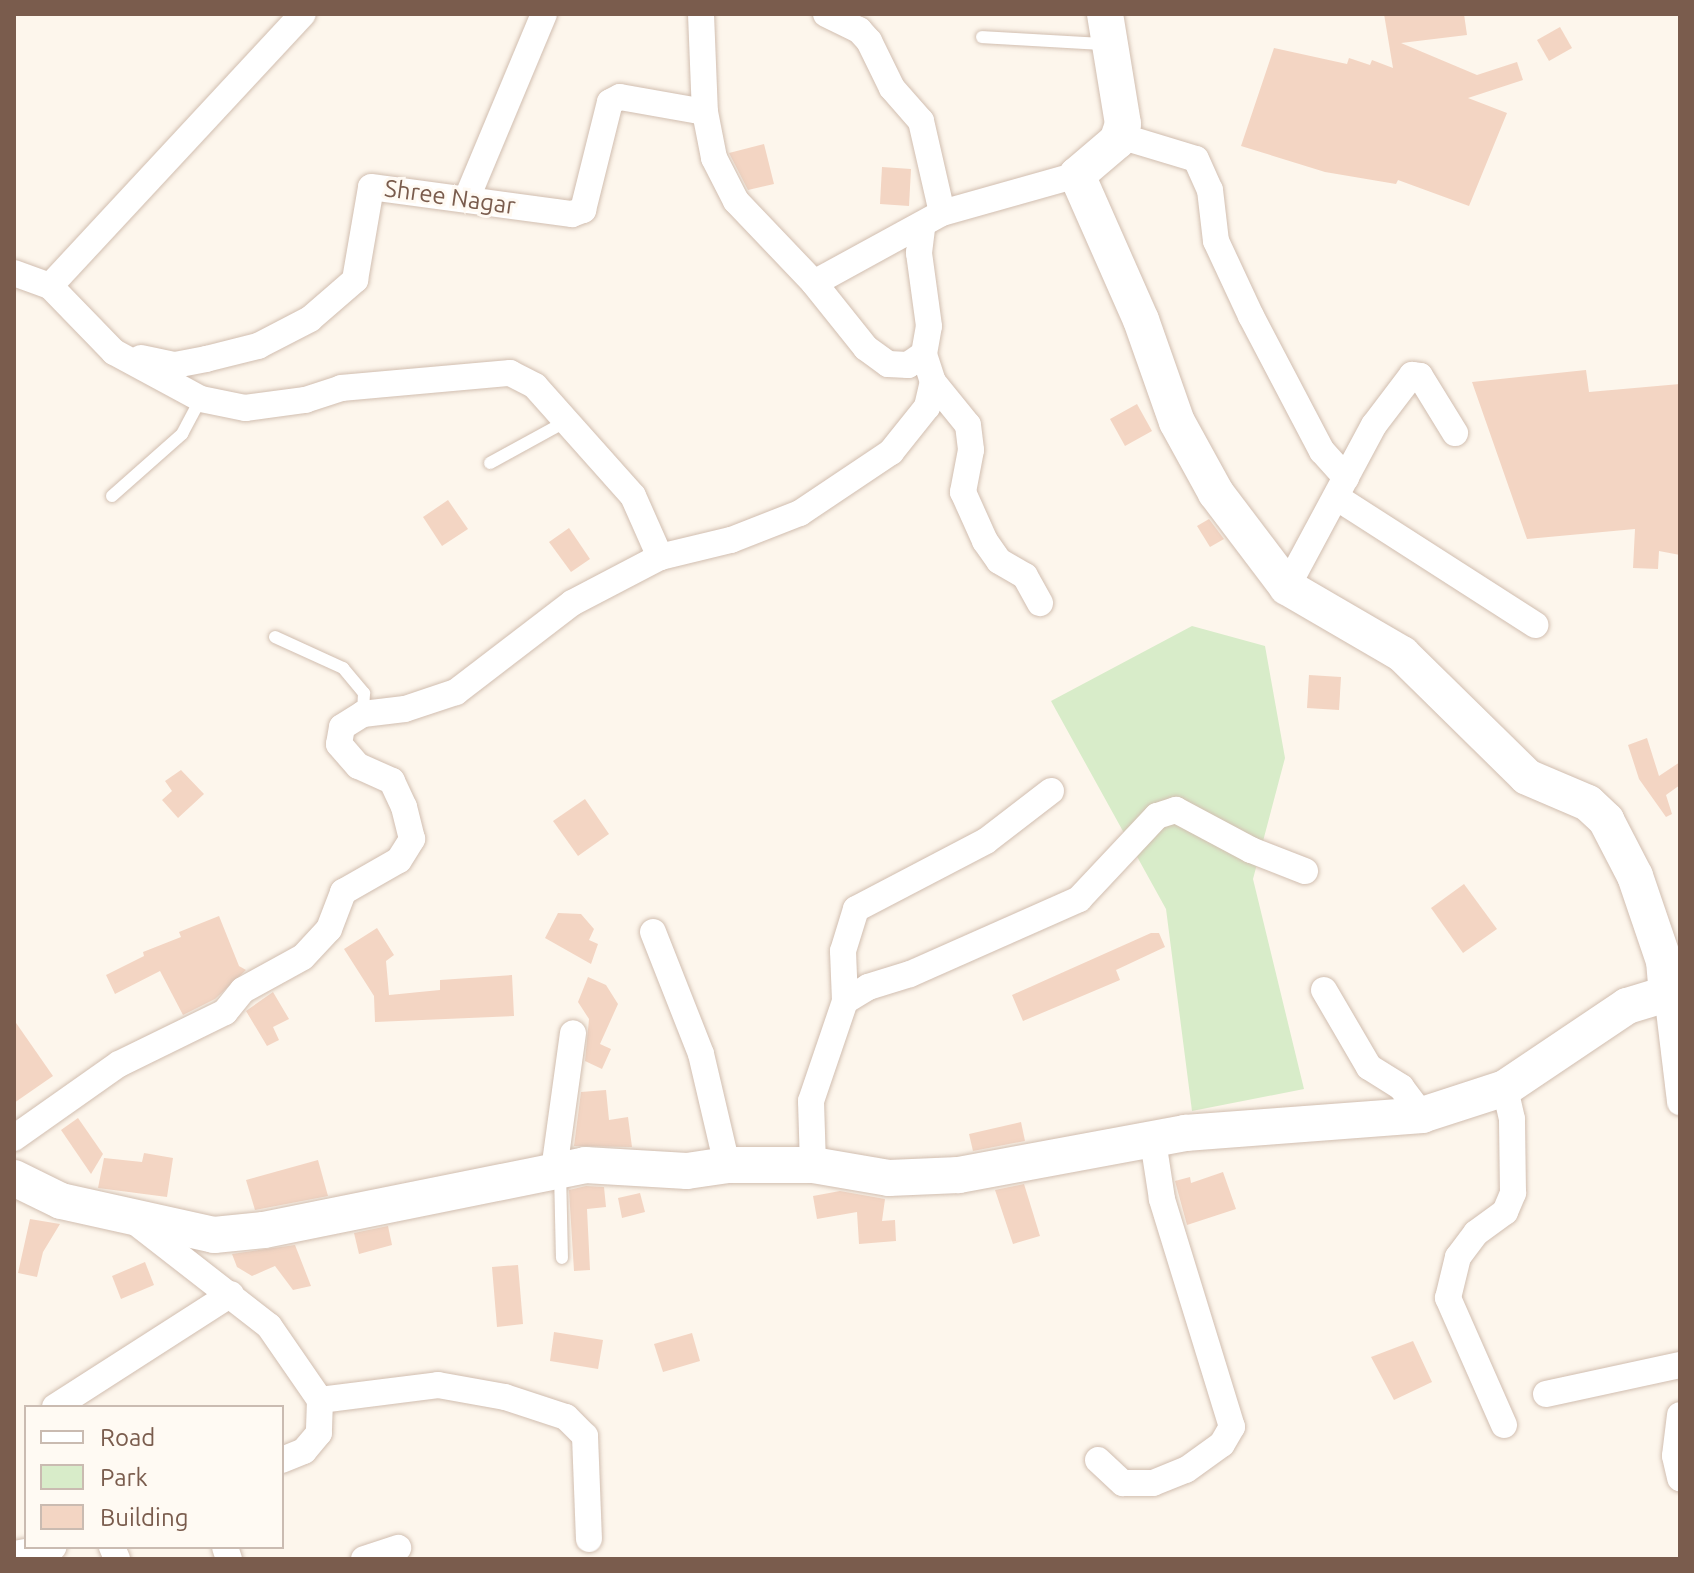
<!DOCTYPE html>
<style>
body{margin:0}
#map{position:relative;width:1694px;height:1573px;overflow:hidden;background:#fdf6ec;font-family:Ubuntu,sans-serif}
div>[style]{position:absolute}
[style*='--x']{left:calc(var(--x)*1px);top:calc(var(--y)*1px);width:calc(var(--w)*1px);rotate:calc(var(--a)*1deg)}
.green>*{inset:0;background:#d8ecc9}
.building>*{inset:0;background:#f3d5c3}
.roads{filter:drop-shadow(0 0 2px #d1beb0) drop-shadow(0 0 2px #d1beb0)}
.lane>*{height:12px;margin:-6px;padding:0 6px;transform-origin:6px;border-radius:6px;background:#fff}
.street>*{height:26px;margin:-13px;padding:0 13px;transform-origin:13px;border-radius:13px;background:#fff}
.secondary>*{height:36px;margin:-18px;padding:0 18px;transform-origin:18px;border-radius:18px;background:#fff}
span{translate:-50% -50%;white-space:nowrap;text-align:center;line-height:1.15;-webkit-text-stroke:6px #fffaf3;paint-order:stroke}
.street-label{font-size:24px;color:#7a5c4d}
.frame{position:absolute;inset:0;border:16px solid #7a5c4d;pointer-events:none}
.legend{position:absolute;left:24px;top:1405px;width:260px;height:144px;box-sizing:border-box;background:#fffaf3;border:2px solid #cabbb1;margin:0;padding:10px 14px;list-style:none;font-size:24px;color:#7a5c4d}
.legend li{display:flex;align-items:center;gap:16px;height:40px}
.legend b{width:40px;border:2px solid #cabbb1}
</style>
<div id="map">
<div class="green">
<div style="clip-path:polygon(1192px 626px,1265px 646px,1285px 758px,1253px 879px,1304px 1089px,1192px 1111px,1166px 909px,1051px 701px)"></div>
</div>
<div class="building">
<div style="clip-path:polygon(1384px 14px,1464px 14px,1467px 35px,1401px 43px,1477px 75px,1517px 62px,1523px 80px,1468px 98px,1507px 113px,1469px 206px,1398px 180px,1396px 184px,1325px 172px,1241px 146px,1274px 48px,1347px 64px,1349px 58px,1370px 65px,1372px 60px,1393px 68px)"></div>
<div style="clip-path:polygon(1560px 27px,1572px 48px,1549px 61px,1537px 40px)"></div>
<div style="clip-path:polygon(764px 144px,774px 184px,748px 190px,729px 153px)"></div>
<div style="clip-path:polygon(882px 167px,911px 169px,909px 206px,880px 204px)"></div>
<div style="clip-path:polygon(1586px 370px,1589px 392px,1680px 384px,1680px 555px,1659px 551px,1658px 569px,1633px 568px,1635px 529px,1527px 539px,1472px 382px)"></div>
<div style="clip-path:polygon(1137px 404px,1152px 431px,1125px 446px,1110px 419px)"></div>
<div style="clip-path:polygon(448px 500px,468px 529px,442px 546px,423px 517px)"></div>
<div style="clip-path:polygon(1209px 519px,1224px 539px,1210px 547px,1197px 526px)"></div>
<div style="clip-path:polygon(569px 528px,590px 559px,571px 572px,549px 542px)"></div>
<div style="clip-path:polygon(1309px 675px,1341px 677px,1339px 710px,1307px 708px)"></div>
<div style="clip-path:polygon(1647px 738px,1659px 776px,1680px 762px,1680px 785px,1666px 795px,1672px 814px,1666px 817px,1639px 779px,1628px 745px)"></div>
<div style="clip-path:polygon(181px 770px,204px 794px,178px 818px,162px 800px,172px 791px,165px 781px)"></div>
<div style="clip-path:polygon(585px 799px,609px 834px,578px 856px,553px 821px)"></div>
<div style="clip-path:polygon(1464px 884px,1497px 929px,1463px 953px,1431px 908px)"></div>
<div style="clip-path:polygon(558px 913px,581px 914px,594px 929px,589px 940px,598px 944px,591px 964px,545px 938px)"></div>
<div style="clip-path:polygon(219px 916px,239px 966px,246px 970px,215px 999px,183px 1015px,160px 971px,115px 994px,106px 975px,144px 956px,143px 952px,181px 937px,179px 932px)"></div>
<div style="clip-path:polygon(377px 928px,394px 955px,386px 961px,389px 995px,440px 990px,440px 980px,512px 975px,514px 1016px,375px 1022px,374px 996px,344px 949px)"></div>
<div style="clip-path:polygon(1151px 933px,1159px 933px,1165px 947px,1116px 970px,1120px 980px,1023px 1021px,1012px 995px)"></div>
<div style="clip-path:polygon(588px 977px,606px 985px,618px 1004px,600px 1044px,611px 1049px,602px 1069px,585px 1061px,589px 1019px,578px 1002px)"></div>
<div style="clip-path:polygon(273px 992px,289px 1019px,273px 1027px,279px 1040px,267px 1046px,246px 1011px)"></div>
<div style="clip-path:polygon(14px 1020px,53px 1076px,14px 1103px)"></div>
<div style="clip-path:polygon(606px 1090px,609px 1120px,628px 1117px,632px 1147px,574px 1146px,581px 1092px)"></div>
<div style="clip-path:polygon(78px 1118px,103px 1154px,91px 1174px,61px 1130px)"></div>
<div style="clip-path:polygon(1021px 1122px,1025px 1141px,973px 1151px,969px 1134px)"></div>
<div style="clip-path:polygon(144px 1153px,173px 1158px,167px 1197px,98px 1188px,104px 1158px,142px 1162px)"></div>
<div style="clip-path:polygon(318px 1160px,328px 1196px,255px 1210px,246px 1180px)"></div>
<div style="clip-path:polygon(1223px 1172px,1236px 1209px,1187px 1225px,1175px 1181px,1190px 1177px,1191px 1183px)"></div>
<div style="clip-path:polygon(1024px 1184px,1040px 1236px,1013px 1244px,995px 1190px)"></div>
<div style="clip-path:polygon(586px 1186px,604px 1187px,606px 1207px,587px 1209px,590px 1270px,574px 1271px,569px 1190px)"></div>
<div style="clip-path:polygon(840px 1191px,885px 1199px,882px 1221px,895px 1220px,896px 1241px,859px 1244px,857px 1212px,817px 1219px,813px 1196px)"></div>
<div style="clip-path:polygon(640px 1193px,645px 1212px,622px 1218px,618px 1198px)"></div>
<div style="clip-path:polygon(30px 1219px,60px 1224px,43px 1252px,37px 1277px,18px 1273px)"></div>
<div style="clip-path:polygon(388px 1226px,392px 1245px,359px 1254px,354px 1233px)"></div>
<div style="clip-path:polygon(295px 1245px,311px 1286px,293px 1290px,275px 1266px,252px 1276px,237px 1267px,232px 1254px)"></div>
<div style="clip-path:polygon(145px 1262px,154px 1285px,121px 1299px,112px 1276px)"></div>
<div style="clip-path:polygon(518px 1265px,523px 1324px,497px 1327px,492px 1267px)"></div>
<div style="clip-path:polygon(554px 1332px,603px 1340px,598px 1369px,550px 1361px)"></div>
<div style="clip-path:polygon(692px 1333px,700px 1361px,663px 1372px,654px 1344px)"></div>
<div style="clip-path:polygon(1413px 1341px,1432px 1382px,1394px 1400px,1371px 1357px)"></div>
</div>
<div class="roads">
<div class="lane">
<div style="--x:982;--y:37;--w:123;--a:3.3"></div>
<div style="--x:490;--y:463;--w:85;--a:-28.7"></div>
<div style="--x:112;--y:496;--w:94;--a:-41.5"></div>
<div style="--x:182;--y:434;--w:40;--a:-62"></div>
<div style="--x:275;--y:637;--w:75;--a:24.5"></div>
<div style="--x:343;--y:668;--w:33;--a:50"></div>
<div style="--x:364;--y:693;--w:21;--a:93"></div>
<div style="--x:560;--y:1172;--w:86;--a:88.7"></div>
</div>
<div class="street">
<div style="--x:701;--y:14;--w:98;--a:87.7"></div>
<div style="--x:705;--y:112;--w:47;--a:78.9"></div>
<div style="--x:714;--y:158;--w:48;--a:62.9"></div>
<div style="--x:736;--y:201;--w:113;--a:46.4"></div>
<div style="--x:814;--y:283;--w:83;--a:51.3"></div>
<div style="--x:866;--y:348;--w:27;--a:36"></div>
<div style="--x:888;--y:364;--w:20;--a:3"></div>
<div style="--x:908;--y:365;--w:19;--a:-35"></div>
<div style="--x:924;--y:354;--w:28;--a:-80"></div>
<div style="--x:929;--y:326;--w:74;--a:-97.8"></div>
<div style="--x:919;--y:253;--w:25;--a:-83"></div>
<div style="--x:826;--y:14;--w:37;--a:26"></div>
<div style="--x:859;--y:30;--w:15;--a:48"></div>
<div style="--x:869;--y:41;--w:52;--a:63.9"></div>
<div style="--x:892;--y:88;--w:44;--a:48.7"></div>
<div style="--x:921;--y:121;--w:94;--a:77.1"></div>
<div style="--x:1120;--y:136;--w:79;--a:16.8"></div>
<div style="--x:1196;--y:159;--w:34;--a:66"></div>
<div style="--x:1210;--y:190;--w:51;--a:83.3"></div>
<div style="--x:1216;--y:241;--w:83;--a:65"></div>
<div style="--x:1251;--y:316;--w:153;--a:62.3"></div>
<div style="--x:1322;--y:451;--w:36;--a:48"></div>
<div style="--x:467;--y:198;--w:199;--a:-67.3"></div>
<div style="--x:14;--y:273;--w:38;--a:20"></div>
<div style="--x:50;--y:286;--w:92;--a:45.9"></div>
<div style="--x:114;--y:352;--w:99;--a:28.4"></div>
<div style="--x:201;--y:399;--w:45;--a:11.6"></div>
<div style="--x:245;--y:408;--w:61;--a:-7.6"></div>
<div style="--x:305;--y:400;--w:38;--a:-18"></div>
<div style="--x:341;--y:388;--w:170;--a:-5.1"></div>
<div style="--x:510;--y:373;--w:28;--a:27"></div>
<div style="--x:535;--y:386;--w:147;--a:48.3"></div>
<div style="--x:633;--y:496;--w:67;--a:66.1"></div>
<div style="--x:814;--y:283;--w:146;--a:-28.7"></div>
<div style="--x:942;--y:213;--w:140;--a:-15.7"></div>
<div style="--x:50;--y:286;--w:371;--a:-47.1"></div>
<div style="--x:141;--y:358;--w:35;--a:12"></div>
<div style="--x:175;--y:365;--w:32;--a:-11"></div>
<div style="--x:206;--y:359;--w:54;--a:-14"></div>
<div style="--x:258;--y:346;--w:59;--a:-27.4"></div>
<div style="--x:310;--y:319;--w:60;--a:-40.9"></div>
<div style="--x:355;--y:280;--w:94;--a:-80.2"></div>
<div style="--x:371;--y:187;--w:203;--a:7.7"></div>
<div style="--x:572;--y:214;--w:12;--a:-20"></div>
<div style="--x:583;--y:210;--w:111;--a:-76"></div>
<div style="--x:610;--y:102;--w:11;--a:-27"></div>
<div style="--x:620;--y:97;--w:86;--a:10"></div>
<div style="--x:933;--y:382;--w:55;--a:50.9"></div>
<div style="--x:968;--y:425;--w:25;--a:83"></div>
<div style="--x:971;--y:450;--w:43;--a:100.8"></div>
<div style="--x:963;--y:492;--w:54;--a:65.8"></div>
<div style="--x:985;--y:541;--w:24;--a:55"></div>
<div style="--x:999;--y:561;--w:30;--a:30"></div>
<div style="--x:1025;--y:576;--w:31;--a:61"></div>
<div style="--x:1336;--y:497;--w:237;--a:32.7"></div>
<div style="--x:1287;--y:587;--w:184;--a:-61.8"></div>
<div style="--x:1374;--y:425;--w:63;--a:-52.8"></div>
<div style="--x:1412;--y:375;--w:8;--a:7"></div>
<div style="--x:1420;--y:376;--w:67;--a:58.4"></div>
<div style="--x:653;--y:932;--w:131;--a:68.5"></div>
<div style="--x:701;--y:1054;--w:114;--a:76.8"></div>
<div style="--x:1324;--y:990;--w:89;--a:59.7"></div>
<div style="--x:1369;--y:1067;--w:38;--a:32"></div>
<div style="--x:1401;--y:1087;--w:35;--a:53"></div>
<div style="--x:1667;--y:994;--w:109;--a:83.1"></div>
<div style="--x:845;--y:1001;--w:50;--a:-92.3"></div>
<div style="--x:843;--y:951;--w:44;--a:-72.8"></div>
<div style="--x:856;--y:909;--w:147;--a:-27.6"></div>
<div style="--x:986;--y:841;--w:82;--a:-37.6"></div>
<div style="--x:14;--y:1138;--w:128;--a:-35.2"></div>
<div style="--x:119;--y:1064;--w:118;--a:-26.1"></div>
<div style="--x:225;--y:1012;--w:28;--a:-51"></div>
<div style="--x:243;--y:990;--w:68;--a:-28.8"></div>
<div style="--x:303;--y:957;--w:38;--a:-47"></div>
<div style="--x:329;--y:929;--w:40;--a:-69"></div>
<div style="--x:343;--y:892;--w:64;--a:-29.7"></div>
<div style="--x:399;--y:860;--w:25;--a:-58"></div>
<div style="--x:412;--y:839;--w:33;--a:-104"></div>
<div style="--x:404;--y:807;--w:29;--a:-115"></div>
<div style="--x:392;--y:781;--w:37;--a:-156"></div>
<div style="--x:358;--y:766;--w:29;--a:-131"></div>
<div style="--x:339;--y:744;--w:17;--a:-80"></div>
<div style="--x:342;--y:727;--w:25;--a:-32"></div>
<div style="--x:363;--y:714;--w:42;--a:-6.8"></div>
<div style="--x:405;--y:709;--w:54;--a:-18.4"></div>
<div style="--x:456;--y:692;--w:146;--a:-37.5"></div>
<div style="--x:572;--y:603;--w:99;--a:-27.6"></div>
<div style="--x:660;--y:557;--w:73;--a:-13.5"></div>
<div style="--x:731;--y:540;--w:74;--a:-21.4"></div>
<div style="--x:800;--y:513;--w:110;--a:-33.8"></div>
<div style="--x:891;--y:452;--w:58;--a:-51.3"></div>
<div style="--x:927;--y:407;--w:26;--a:-77"></div>
<div style="--x:933;--y:382;--w:29;--a:-108"></div>
<div style="--x:813;--y:1165;--w:64;--a:-91.8"></div>
<div style="--x:811;--y:1101;--w:106;--a:-71.2"></div>
<div style="--x:845;--y:1001;--w:27;--a:-31"></div>
<div style="--x:868;--y:987;--w:44;--a:-17.2"></div>
<div style="--x:910;--y:974;--w:185;--a:-23.9"></div>
<div style="--x:1079;--y:899;--w:114;--a:-46.8"></div>
<div style="--x:1157;--y:816;--w:20;--a:-18"></div>
<div style="--x:1176;--y:810;--w:85;--a:28.1"></div>
<div style="--x:1251;--y:850;--w:58;--a:21.3"></div>
<div style="--x:554;--y:1170;--w:138;--a:-82.1"></div>
<div style="--x:134;--y:1221;--w:171;--a:37.9"></div>
<div style="--x:269;--y:1326;--w:90;--a:55.4"></div>
<div style="--x:320;--y:1400;--w:33;--a:92"></div>
<div style="--x:319;--y:1433;--w:23;--a:130"></div>
<div style="--x:304;--y:1451;--w:24;--a:158"></div>
<div style="--x:1546;--y:1394;--w:137;--a:-12.2"></div>
<div style="--x:320;--y:1400;--w:119;--a:-7.2"></div>
<div style="--x:438;--y:1385;--w:68;--a:10.2"></div>
<div style="--x:505;--y:1397;--w:64;--a:18.2"></div>
<div style="--x:566;--y:1417;--w:27;--a:45"></div>
<div style="--x:585;--y:1436;--w:103;--a:87.8"></div>
<div style="--x:55;--y:1407;--w:209;--a:-32.7"></div>
<div style="--x:1680;--y:1415;--w:41;--a:97"></div>
<div style="--x:1675;--y:1456;--w:23;--a:77"></div>
<div style="--x:1504;--y:1425;--w:139;--a:-113.8"></div>
<div style="--x:1448;--y:1298;--w:42;--a:-76.3"></div>
<div style="--x:1458;--y:1257;--w:30;--a:-53"></div>
<div style="--x:1476;--y:1233;--w:36;--a:-36"></div>
<div style="--x:1505;--y:1212;--w:21;--a:-67"></div>
<div style="--x:1513;--y:1193;--w:74;--a:-90.8"></div>
<div style="--x:1512;--y:1119;--w:32;--a:-103"></div>
<div style="--x:1098;--y:1460;--w:34;--a:43"></div>
<div style="--x:1123;--y:1483;--w:30;--a:0"></div>
<div style="--x:1153;--y:1483;--w:35;--a:-22"></div>
<div style="--x:1186;--y:1470;--w:44;--a:-35.8"></div>
<div style="--x:1222;--y:1444;--w:20;--a:-60"></div>
<div style="--x:1232;--y:1427;--w:239;--a:-107.1"></div>
<div style="--x:1162;--y:1199;--w:59;--a:-98.8"></div>
<div style="--x:112;--y:1547;--w:13;--a:67"></div>
<div style="--x:225;--y:1547;--w:13;--a:72"></div>
<div style="--x:14;--y:1554;--w:40;--a:-10"></div>
<div style="--x:364;--y:1559;--w:36;--a:-18"></div>
</div>
<div class="secondary">
<div style="--x:1105;--y:14;--w:111;--a:80.7"></div>
<div style="--x:1123;--y:124;--w:18;--a:109"></div>
<div style="--x:1117;--y:141;--w:52;--a:139.6"></div>
<div style="--x:1077;--y:175;--w:158;--a:66.2"></div>
<div style="--x:1141;--y:320;--w:108;--a:70.6"></div>
<div style="--x:1177;--y:422;--w:81;--a:61.2"></div>
<div style="--x:1216;--y:493;--w:118;--a:52.9"></div>
<div style="--x:1287;--y:587;--w:133;--a:30.2"></div>
<div style="--x:1402;--y:654;--w:175;--a:44.5"></div>
<div style="--x:1527;--y:777;--w:66;--a:23.1"></div>
<div style="--x:1588;--y:803;--w:25;--a:43"></div>
<div style="--x:1606;--y:820;--w:63;--a:62.6"></div>
<div style="--x:1635;--y:876;--w:90;--a:71.2"></div>
<div style="--x:1664;--y:961;--w:33;--a:85"></div>
<div style="--x:14;--y:1178;--w:52;--a:26.1"></div>
<div style="--x:61;--y:1201;--w:157;--a:12.5"></div>
<div style="--x:214;--y:1235;--w:50;--a:-5.7"></div>
<div style="--x:264;--y:1230;--w:328;--a:-11.4"></div>
<div style="--x:585;--y:1165;--w:102;--a:3.4"></div>
<div style="--x:687;--y:1171;--w:40;--a:-8.5"></div>
<div style="--x:727;--y:1165;--w:86;--a:0"></div>
<div style="--x:813;--y:1165;--w:77;--a:9.7"></div>
<div style="--x:889;--y:1178;--w:70;--a:-2.5"></div>
<div style="--x:959;--y:1175;--w:230;--a:-10.5"></div>
<div style="--x:1185;--y:1133;--w:238;--a:-4.3"></div>
<div style="--x:1422;--y:1115;--w:87;--a:-18"></div>
<div style="--x:1505;--y:1088;--w:147;--a:-33.9"></div>
<div style="--x:1627;--y:1006;--w:55;--a:-16.8"></div>
</div>
</div>
<div class="street-label">
<span style="left:450px;top:197px;rotate:8deg">Shree Nagar</span>
</div>
<div class="frame"></div>
<ul class="legend">
<li><b style="height:10px;background:#fff"></b>Road</li>
<li><b style="height:22px;background:#d8ecc9"></b>Park</li>
<li><b style="height:22px;background:#f3d5c3"></b>Building</li>
</ul>
</div>
